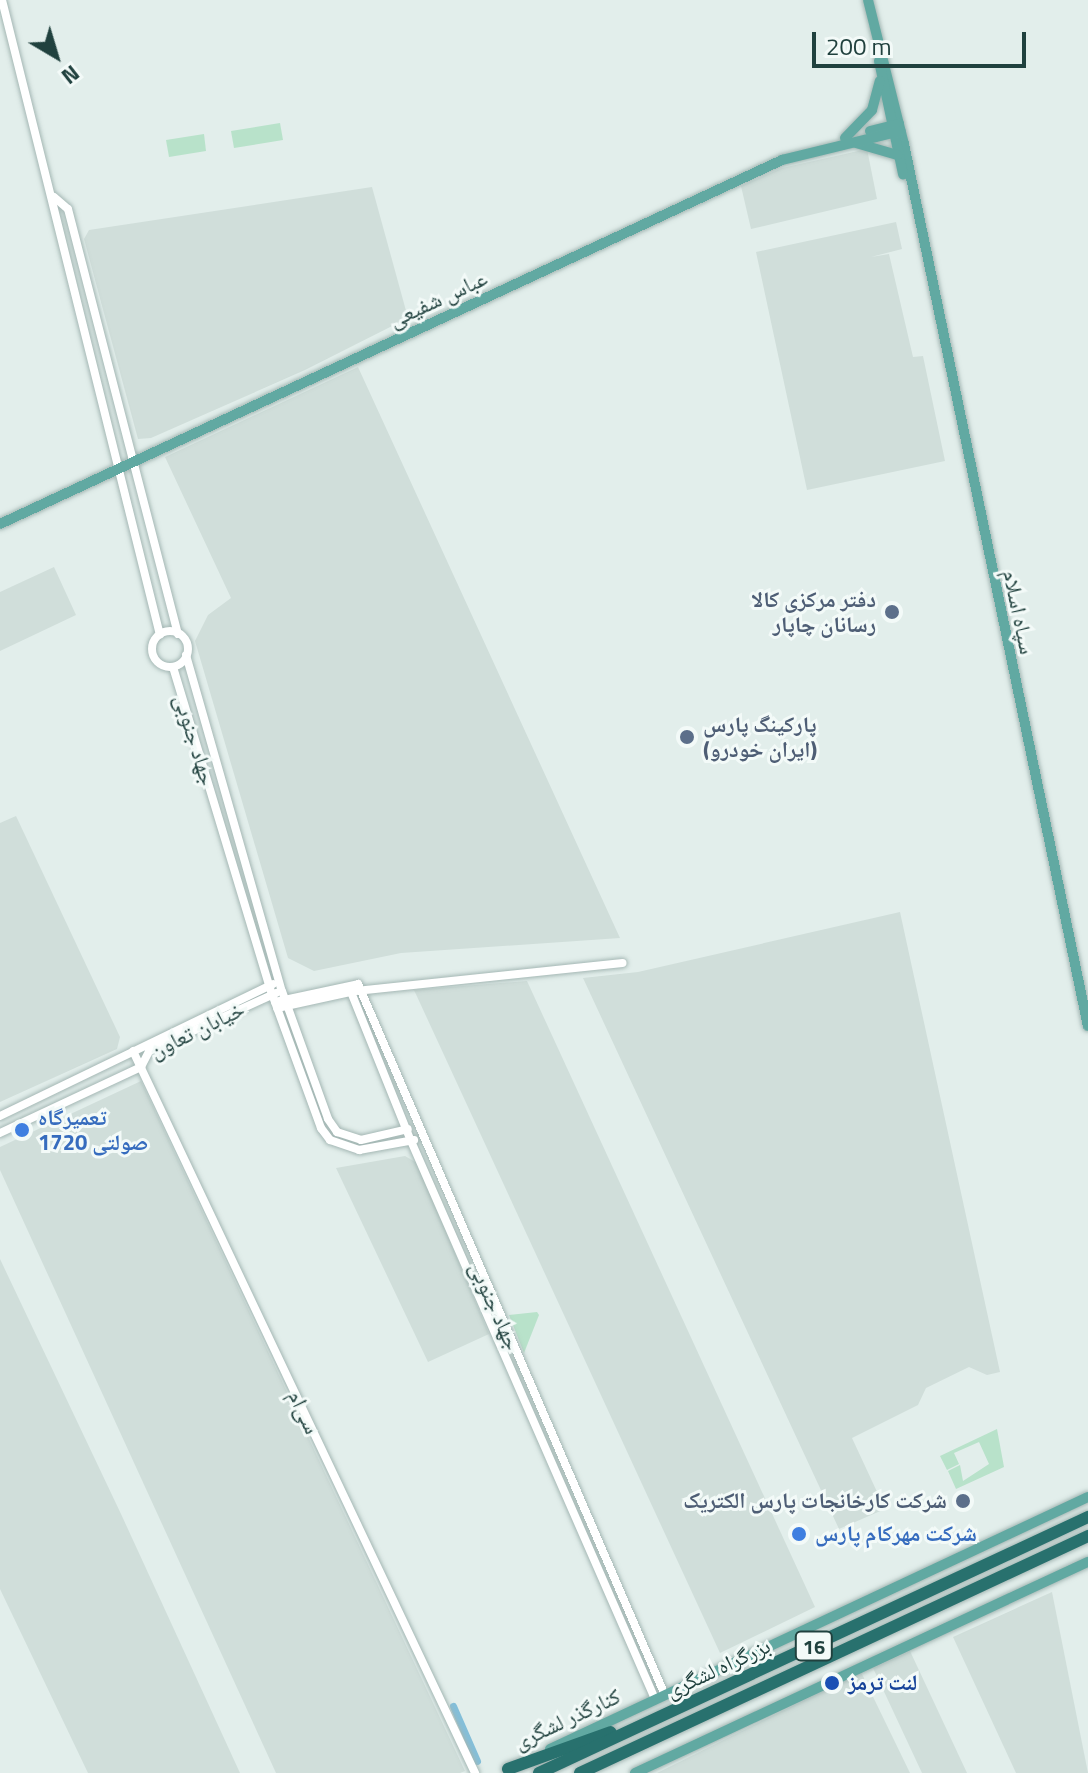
<!DOCTYPE html>
<meta charset="utf-8">
<style>
body{margin:0}
#map{position:relative;width:1088px;height:1773px;overflow:hidden;background:#e2eeeb;font-family:"Titillium Web","Noto Naskh Arabic",sans-serif}
div>[style]{position:absolute}
[style*='--x']{left:calc(var(--x)*1px);top:calc(var(--y)*1px);width:calc(var(--w)*1px);rotate:calc(var(--a)*1deg)}
.built>*{inset:0;background:#d0deda}
.green>*{inset:0;background:#b8e2ca}
.canal>*{height:7px;margin:-3.5px;padding:0 3.5px;transform-origin:3.5px;border-radius:3.5px;background:#84bfd9}
.roads{filter:drop-shadow(0 0 2px #a4b7b4) drop-shadow(0 0 2px #a4b7b4)}
.minor>*{height:8px;margin:-4px;padding:0 4px;transform-origin:4px;border-radius:4px;background:#fff}
.minor>.ring{margin:-4px;padding:0;box-sizing:content-box;background:none;border:8px solid #fff;border-radius:50%}
.major>*{height:10px;margin:-5px;padding:0 5px;transform-origin:5px;border-radius:5px;background:#61a9a2}
.highway>*{height:12px;margin:-6px;padding:0 6px;transform-origin:6px;border-radius:6px;background:#28716e}
.dots>*{width:22px;height:22px;translate:-50% -50%;box-sizing:border-box;border:4px solid #f3faf8;border-radius:50%}
span{translate:-50% -50%;white-space:nowrap;text-align:center;line-height:1.15;-webkit-text-stroke:6px #f3faf8;paint-order:stroke}
.shield-label span{padding:2px 6px;background:#f3faf8;border:2px solid;border-radius:6px;-webkit-text-stroke-width:0}
.shield-label{font-size:20px;color:#20413e;font-weight:700}
.street-label{font-size:22px;color:#20413e}
.service-label{font-size:22px;color:#4e5e75;font-weight:700}
.right{translate:-100% -50%;text-align:right}
.left{translate:0 -50%;text-align:left}
.shop-label{font-size:22px;color:#366cbe;font-weight:700}
.transit-label{font-size:22px;color:#164399;font-weight:700}
.north{position:absolute;left:16px;top:16px;width:80px;height:80px;-webkit-text-stroke:6px #f3faf8;paint-order:stroke;rotate:142deg;font-size:22px;font-weight:700;line-height:32px;text-align:center;color:#20413e}
.north::after{content:'';display:block;margin:auto;width:28px;height:36px;background:#20413e;clip-path:polygon(50% 0,100% 100%,50% 72%,0 100%)}
.scale{position:absolute;left:812px;top:32px;width:214px;height:36px;box-sizing:border-box;border:4px solid #20413e;border-top:0;padding-left:10px;font-size:24px;line-height:28px;white-space:nowrap;color:#20413e;-webkit-text-stroke:6px #f3faf8;paint-order:stroke}
</style>
<div id="map">
<div class="built">
<div style="clip-path:polygon(867px 149px,877px 199px,751px 229px,741px 186px,782px 168px)"></div>
<div style="clip-path:polygon(372px 187px,408px 318px,305px 370px,151px 438px,138px 439px,84px 239px,89px 230px)"></div>
<div style="clip-path:polygon(896px 222px,902px 249px,871px 257px,889px 254px,913px 357px,923px 356px,945px 461px,807px 490px,756px 252px)"></div>
<div style="clip-path:polygon(358px 367px,620px 938px,401px 953px,314px 971px,288px 958px,195px 641px,208px 615px,231px 598px,165px 457px)"></div>
<div style="clip-path:polygon(54px 567px,76px 615px,0 651px,0 592px)"></div>
<div style="clip-path:polygon(16px 816px,120px 1037px,117px 1049px,0 1102px,0 823px)"></div>
<div style="clip-path:polygon(900px 912px,1000px 1372px,987px 1375px,969px 1367px,926px 1388px,918px 1405px,852px 1438px,885px 1509px,839px 1529px,583px 978px,638px 972px)"></div>
<div style="clip-path:polygon(527px 981px,815px 1607px,720px 1653px,414px 990px)"></div>
<div style="clip-path:polygon(141px 1081px,465px 1771px,460px 1773px,276px 1773px,0 1170px,0 1147px)"></div>
<div style="clip-path:polygon(405px 1156px,417px 1163px,489px 1334px,428px 1362px,336px 1168px)"></div>
<div style="clip-path:polygon(0 1259px,121px 1514px,240px 1773px,88px 1773px,0 1589px)"></div>
<div style="clip-path:polygon(1052px 1592px,1088px 1773px,1016px 1773px,953px 1637px)"></div>
<div style="clip-path:polygon(910px 1651px,967px 1773px,922px 1773px,873px 1668px)"></div>
<div style="clip-path:polygon(861px 1672px,910px 1773px,657px 1773px)"></div>
</div>
<div class="green">
<div style="clip-path:polygon(280px 123px,283px 140px,234px 148px,231px 131px)"></div>
<div style="clip-path:polygon(204px 134px,206px 151px,169px 157px,166px 140px)"></div>
<div style="clip-path:polygon(537px 1312px,539px 1315px,524px 1353px,509px 1315px)"></div>
<div style="clip-path:polygon(997px 1429px,1004px 1467px,956px 1489px,948px 1471px,960px 1465px,963px 1481px,989px 1464px,979px 1442px,954px 1453px,959px 1464px,947px 1470px,940px 1456px)"></div>
</div>
<div class="canal">
<div style="--x:453;--y:1706;--w:60;--a:66.4"></div>
</div>
<div class="roads">
<div class="minor">
<div style="--x:2;--y:0;--w:654;--a:76.03"></div>
<div style="--x:54;--y:197;--w:18;--a:41"></div>
<div style="--x:68;--y:209;--w:439;--a:75.5"></div>
<div class="ring" style="left:152px;top:631px;width:28px;height:28px"></div>
<div style="--x:186;--y:655;--w:349;--a:74.1"></div>
<div style="--x:282;--y:991;--w:136;--a:70.2"></div>
<div style="--x:328;--y:1119;--w:16;--a:55"></div>
<div style="--x:337;--y:1132;--w:25;--a:18"></div>
<div style="--x:361;--y:1140;--w:48;--a:-13.2"></div>
<div style="--x:173;--y:667;--w:342;--a:73.2"></div>
<div style="--x:272;--y:994;--w:143;--a:69.9"></div>
<div style="--x:321;--y:1128;--w:15;--a:53"></div>
<div style="--x:330;--y:1140;--w:31;--a:19"></div>
<div style="--x:359;--y:1150;--w:56;--a:-10.3"></div>
<div style="--x:356;--y:991;--w:268;--a:-6"></div>
<div style="--x:275;--y:1002;--w:85;--a:-12.2"></div>
<div style="--x:358;--y:984;--w:774;--a:66.65"></div>
<div style="--x:277;--y:1008;--w:76;--a:-12.2"></div>
<div style="--x:351;--y:992;--w:161;--a:68.1"></div>
<div style="--x:411;--y:1141;--w:609;--a:66.38"></div>
<div style="--x:133;--y:1051;--w:799;--a:64.65"></div>
<div style="--x:141;--y:1067;--w:18;--a:-63"></div>
<div style="--x:149;--y:1051;--w:140;--a:-24.5"></div>
<div style="--x:0;--y:1116;--w:303;--a:-25.8"></div>
<div style="--x:0;--y:1133;--w:156;--a:-25.1"></div>
</div>
<div class="major">
<div style="--x:868;--y:0;--w:148;--a:76"></div>
<div style="--x:904;--y:144;--w:901;--a:78.22"></div>
<div style="--x:879;--y:61;--w:116;--a:78"></div>
<div style="--x:870;--y:131;--w:30;--a:-14"></div>
<div style="--x:845;--y:138;--w:39;--a:-46"></div>
<div style="--x:872;--y:110;--w:30;--a:-75"></div>
<div style="--x:856;--y:143;--w:43;--a:16.3"></div>
<div style="--x:0;--y:524;--w:863;--a:-24.96"></div>
<div style="--x:782;--y:160;--w:122;--a:-13.7"></div>
<div style="--x:550;--y:1749;--w:594;--a:-25.1"></div>
<div style="--x:635;--y:1773;--w:500;--a:-25"></div>
</div>
<div class="highway">
<div style="--x:508;--y:1769;--w:109;--a:-19.8"></div>
<div style="--x:539;--y:1773;--w:606;--a:-25"></div>
<div style="--x:580;--y:1773;--w:561;--a:-25.01"></div>
</div>
</div>
<div class="dots">
<div style="left:892px;top:612px;background:#5c6f8a"></div>
<div style="left:687px;top:737px;background:#5c6f8a"></div>
<div style="left:22px;top:1130px;background:#3f7fe0"></div>
<div style="left:963px;top:1501px;background:#5c6f8a"></div>
<div style="left:799px;top:1534px;background:#3f7fe0"></div>
<div style="left:832px;top:1683px;background:#1a4fb4"></div>
</div>
<div class="shield-label">
<span style="left:814px;top:1646px">16</span>
</div>
<div class="street-label">
<span style="left:438px;top:299px;rotate:-25deg">عباس شفیعی</span>
<span style="left:1019px;top:612px;rotate:78deg">سپاه اسلام</span>
<span style="left:195px;top:740px;rotate:73deg">جهاد جنوبی</span>
<span style="left:197px;top:1030px;rotate:-26deg">خیابان تعاون</span>
<span style="left:495px;top:1306px;rotate:66deg">جهاد جنوبی</span>
<span style="left:304px;top:1412px;rotate:65deg">سی‌ام</span>
<span style="left:718px;top:1668px;rotate:-25deg">بزرگراه لشگری</span>
<span style="left:567px;top:1719px;rotate:-25deg">کنارگذر لشگری</span>
</div>
<div class="service-label">
<span class="right" style="left:876px;top:612px">دفتر مرکزی کالا<br>رسانان چاپار</span>
<span class="left" style="left:703px;top:737px">پارکینگ پارس<br>(ایران خودرو)</span>
<span class="right" style="left:947px;top:1501px">شرکت کارخانجات پارس الکتریک</span>
</div>
<div class="shop-label">
<span class="left" style="left:38px;top:1130px">تعمیرگاه<br>1720 صولتی</span>
<span class="left" style="left:815px;top:1534px">شرکت مهرکام پارس</span>
</div>
<div class="transit-label">
<span class="left" style="left:848px;top:1683px">لنت ترمز</span>
</div>
<div class="north">N</div>
<div class="scale">200 m</div>
</div>
